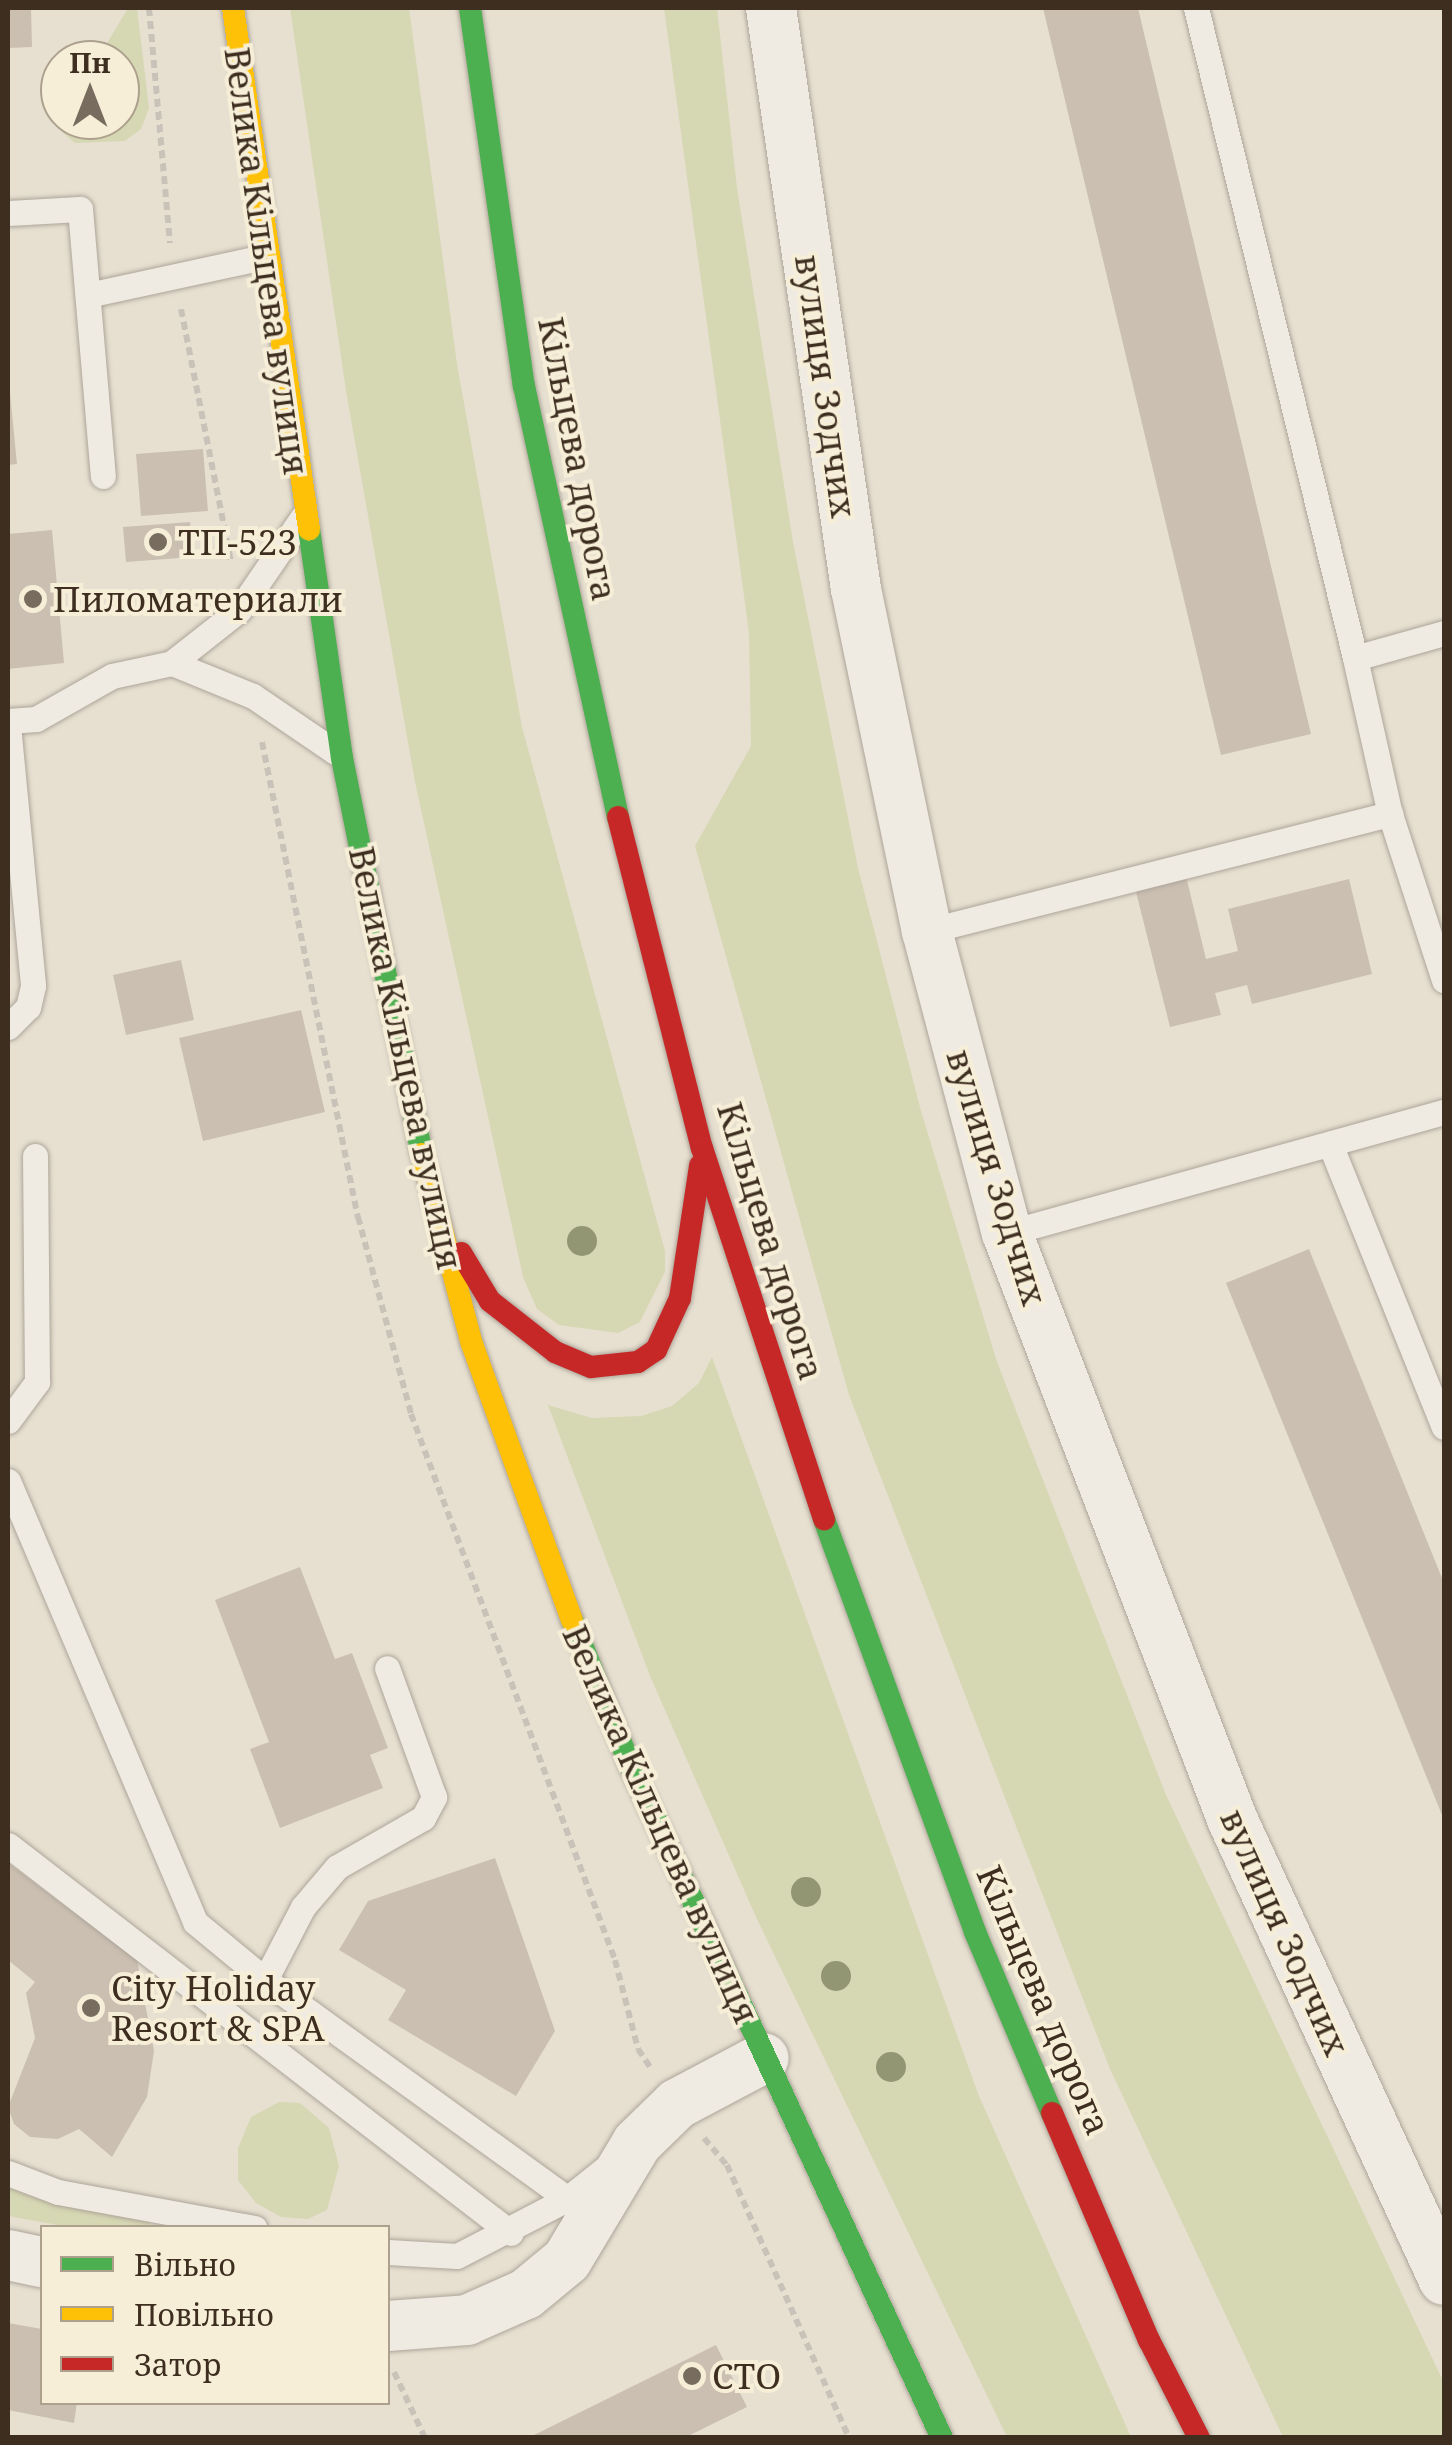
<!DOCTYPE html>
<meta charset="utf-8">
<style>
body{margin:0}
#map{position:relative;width:1452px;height:2445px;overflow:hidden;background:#e7e0d1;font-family:"Noto Serif",serif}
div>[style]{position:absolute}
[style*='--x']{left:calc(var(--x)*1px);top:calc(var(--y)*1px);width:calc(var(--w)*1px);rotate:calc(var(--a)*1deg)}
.green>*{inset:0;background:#d6d7b3}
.building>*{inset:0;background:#cbbfb2}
.path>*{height:6px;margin-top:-3px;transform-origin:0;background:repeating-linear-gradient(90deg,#c8c2b9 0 8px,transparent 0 13px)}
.roads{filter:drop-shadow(0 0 2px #ada599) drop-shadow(0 0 2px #ada599)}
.lane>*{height:25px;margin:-12.5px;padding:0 12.5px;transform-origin:12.5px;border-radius:12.5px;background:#efebe3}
.street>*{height:50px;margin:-25px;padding:0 25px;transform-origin:25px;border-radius:25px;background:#efebe3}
.fast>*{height:22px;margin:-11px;padding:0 11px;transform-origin:11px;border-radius:11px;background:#4caf50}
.slow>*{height:22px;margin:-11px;padding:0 11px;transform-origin:11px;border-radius:11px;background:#ffc107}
.jam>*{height:22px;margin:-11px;padding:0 11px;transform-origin:11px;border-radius:11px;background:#c62828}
.trees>*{width:30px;height:30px;margin:-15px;border-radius:50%;background:#929673}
.dots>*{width:28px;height:28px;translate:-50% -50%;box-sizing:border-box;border:5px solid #f7eed8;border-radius:50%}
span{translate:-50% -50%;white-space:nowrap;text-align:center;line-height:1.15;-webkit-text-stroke:8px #f7eed8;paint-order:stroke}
.street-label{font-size:35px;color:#3d2e20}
.poi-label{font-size:35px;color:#3d2e20}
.left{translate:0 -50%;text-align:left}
.frame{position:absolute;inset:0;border:10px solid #3d2e20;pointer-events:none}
.legend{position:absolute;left:40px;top:2225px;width:350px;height:180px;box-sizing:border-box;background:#f7eed8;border:2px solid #ada18e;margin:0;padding:12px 18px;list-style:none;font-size:30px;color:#3d2e20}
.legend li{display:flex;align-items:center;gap:20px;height:50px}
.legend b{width:50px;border:2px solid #ada18e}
.north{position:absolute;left:40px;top:40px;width:100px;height:100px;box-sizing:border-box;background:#f7eed8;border:2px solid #ada18e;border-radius:50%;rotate:0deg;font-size:28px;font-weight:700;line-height:40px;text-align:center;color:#3d2e20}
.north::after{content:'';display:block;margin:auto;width:35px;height:45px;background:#786c5e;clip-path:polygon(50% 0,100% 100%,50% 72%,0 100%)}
</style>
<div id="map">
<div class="green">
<div style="clip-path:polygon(128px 8px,137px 8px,149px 108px,141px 129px,125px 141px,75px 143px,62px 132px,61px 120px,120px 120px,120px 60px,97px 60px)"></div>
<div style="clip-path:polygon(290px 8px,409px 8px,457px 364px,522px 727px,665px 1251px,665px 1272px,640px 1322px,618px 1333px,559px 1325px,537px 1309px,523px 1277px,415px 782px,346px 391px)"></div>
<div style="clip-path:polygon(664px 8px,717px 8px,737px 188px,793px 542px,858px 868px,921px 1111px,997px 1362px,1166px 1795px,1444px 2383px,1444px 2437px,1283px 2437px,1110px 2069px,849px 1395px,695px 846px,751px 746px,749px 633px)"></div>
<div style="clip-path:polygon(712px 1357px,979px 2096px,1131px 2437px,1007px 2437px,756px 1917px,650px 1676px,548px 1405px,592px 1418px,641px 1416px,672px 1406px,699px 1383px)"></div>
<div style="clip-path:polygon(279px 2102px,300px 2103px,329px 2128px,339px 2166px,327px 2210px,308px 2219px,281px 2217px,256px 2203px,238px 2180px,238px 2148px,251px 2117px)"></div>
<div style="clip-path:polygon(8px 2187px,149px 2219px,150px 2227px,69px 2227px,8px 2216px)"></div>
</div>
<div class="building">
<div style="clip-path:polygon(8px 8px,31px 8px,32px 47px,8px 48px)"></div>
<div style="clip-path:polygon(1043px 8px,1138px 8px,1311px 734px,1221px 755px)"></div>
<div style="clip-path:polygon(8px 372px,17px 464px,8px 465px)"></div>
<div style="clip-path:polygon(203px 449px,208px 511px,141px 516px,136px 454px)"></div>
<div style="clip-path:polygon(190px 522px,193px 557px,126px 562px,123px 527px)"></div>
<div style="clip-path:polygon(52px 530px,64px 663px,8px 669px,8px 534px)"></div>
<div style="clip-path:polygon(1186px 876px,1206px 959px,1238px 951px,1228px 909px,1349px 879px,1372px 974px,1252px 1004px,1247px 985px,1215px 993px,1221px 1015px,1170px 1027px,1135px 888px)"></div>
<div style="clip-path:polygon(181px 960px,194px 1020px,126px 1035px,113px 975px)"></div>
<div style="clip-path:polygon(301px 1010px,325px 1112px,203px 1141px,179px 1038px)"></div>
<div style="clip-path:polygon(1309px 1249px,1444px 1583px,1444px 1820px,1226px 1283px)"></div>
<div style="clip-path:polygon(300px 1567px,335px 1659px,352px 1653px,388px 1748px,370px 1755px,383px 1788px,280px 1828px,250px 1749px,269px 1742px,215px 1600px)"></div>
<div style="clip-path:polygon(495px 1858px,555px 2031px,516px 2096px,388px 2020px,406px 1990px,339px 1950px,368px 1901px)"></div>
<div style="clip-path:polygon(8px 1863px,137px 1960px,154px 2051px,147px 2097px,112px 2157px,79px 2129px,58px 2139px,30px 2137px,14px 2124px,8px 2107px,35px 2038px,26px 1993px,35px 1982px,8px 1960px)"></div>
<div style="clip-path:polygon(8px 2323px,42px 2329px,42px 2402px,77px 2402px,74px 2423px,8px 2410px)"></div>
<div style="clip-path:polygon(716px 2345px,747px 2407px,684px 2438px,528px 2438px)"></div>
</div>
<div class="path">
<div style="--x:149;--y:8;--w:236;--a:84.9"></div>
<div style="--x:181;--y:309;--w:258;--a:78.8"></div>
<div style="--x:262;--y:742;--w:485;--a:78.6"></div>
<div style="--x:358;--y:1217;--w:204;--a:74.9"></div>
<div style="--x:411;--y:1414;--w:583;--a:69.51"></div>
<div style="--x:615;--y:1960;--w:92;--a:75.5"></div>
<div style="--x:638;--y:2049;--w:23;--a:56"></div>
<div style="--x:704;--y:2138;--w:35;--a:50"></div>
<div style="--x:727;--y:2165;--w:299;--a:65.9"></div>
<div style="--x:394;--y:2372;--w:73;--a:64.8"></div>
</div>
<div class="roads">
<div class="lane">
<div style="--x:1196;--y:8;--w:669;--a:76.25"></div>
<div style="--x:8;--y:213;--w:72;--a:-3.2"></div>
<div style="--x:80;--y:209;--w:268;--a:85.1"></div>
<div style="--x:88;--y:295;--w:180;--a:-12.2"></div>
<div style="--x:302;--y:518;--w:112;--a:124.4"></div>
<div style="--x:239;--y:610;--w:85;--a:141.7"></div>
<div style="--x:172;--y:663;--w:87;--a:22.2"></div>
<div style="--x:253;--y:696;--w:99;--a:34.3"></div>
<div style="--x:1444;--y:633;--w:92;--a:164.3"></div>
<div style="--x:1355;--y:658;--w:160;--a:77.4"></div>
<div style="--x:1390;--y:814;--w:175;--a:72"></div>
<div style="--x:8;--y:721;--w:28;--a:-4"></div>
<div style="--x:36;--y:719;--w:87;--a:-29.5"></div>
<div style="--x:112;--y:676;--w:61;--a:-12.2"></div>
<div style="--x:8;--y:725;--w:262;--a:84.5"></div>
<div style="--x:33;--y:986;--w:22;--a:103"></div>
<div style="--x:28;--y:1007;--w:28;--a:135"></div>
<div style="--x:927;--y:931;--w:478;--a:-14.2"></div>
<div style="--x:1330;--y:1144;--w:305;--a:68.1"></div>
<div style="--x:1007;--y:1233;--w:453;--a:-15.5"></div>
<div style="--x:8;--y:1421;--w:49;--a:-53.4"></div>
<div style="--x:37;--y:1382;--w:226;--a:-90.5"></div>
<div style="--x:8;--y:1481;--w:479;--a:67"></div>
<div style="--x:195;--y:1922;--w:91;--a:39.6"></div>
<div style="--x:265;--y:1980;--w:373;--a:35.9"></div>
<div style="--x:567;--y:2199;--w:50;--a:-38.5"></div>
<div style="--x:8;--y:1845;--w:635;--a:37.65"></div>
<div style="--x:265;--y:1980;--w:82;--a:-62.5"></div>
<div style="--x:303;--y:1907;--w:52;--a:-49.6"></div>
<div style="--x:337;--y:1867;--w:99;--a:-29.7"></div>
<div style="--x:423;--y:1818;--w:24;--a:-62"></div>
<div style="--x:434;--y:1797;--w:137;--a:-110"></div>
<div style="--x:8;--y:2173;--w:53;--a:20.8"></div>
<div style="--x:58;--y:2192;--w:200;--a:10.4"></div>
<div style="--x:388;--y:2252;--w:69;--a:3.3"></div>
<div style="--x:457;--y:2256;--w:124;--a:-27.4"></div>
</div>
<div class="street">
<div style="--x:771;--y:8;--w:587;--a:81.68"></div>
<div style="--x:856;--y:589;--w:349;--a:78.3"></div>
<div style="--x:927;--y:931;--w:312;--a:75.2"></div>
<div style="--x:1007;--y:1233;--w:630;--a:68.98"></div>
<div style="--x:1233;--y:1821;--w:505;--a:65.31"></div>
<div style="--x:8;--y:2255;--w:35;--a:12"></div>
<div style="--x:388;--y:2326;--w:79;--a:-4.3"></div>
<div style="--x:467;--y:2320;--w:64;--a:-23.8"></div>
<div style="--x:526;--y:2294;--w:53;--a:-39.7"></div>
<div style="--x:567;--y:2260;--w:136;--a:-59.1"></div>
<div style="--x:637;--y:2143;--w:56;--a:-44.3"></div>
<div style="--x:677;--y:2104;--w:98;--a:-27.9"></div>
</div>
<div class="fast">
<div style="--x:470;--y:8;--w:382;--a:81.9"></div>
<div style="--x:524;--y:386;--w:441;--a:77.7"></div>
<div style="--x:309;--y:529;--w:231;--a:81.8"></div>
<div style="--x:342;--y:758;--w:404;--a:78.6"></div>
<div style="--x:824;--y:1519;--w:440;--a:69.9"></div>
<div style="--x:975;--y:1932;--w:197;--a:67"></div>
<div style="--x:572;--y:1620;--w:156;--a:68.2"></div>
<div style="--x:630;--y:1765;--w:742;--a:65.13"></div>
</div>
<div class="slow">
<div style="--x:233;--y:8;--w:527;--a:81.7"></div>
<div style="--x:422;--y:1154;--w:196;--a:75.3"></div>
<div style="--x:472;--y:1344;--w:294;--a:70.1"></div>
</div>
<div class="jam">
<div style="--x:618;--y:817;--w:341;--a:75.8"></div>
<div style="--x:702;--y:1148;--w:391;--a:71.8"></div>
<div style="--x:461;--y:1253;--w:56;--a:58.9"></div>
<div style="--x:490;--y:1301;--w:83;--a:38.1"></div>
<div style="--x:555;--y:1352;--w:39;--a:23"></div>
<div style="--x:591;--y:1367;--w:47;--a:-6.1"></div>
<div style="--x:638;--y:1362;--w:22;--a:-34"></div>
<div style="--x:656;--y:1350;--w:57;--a:-65.2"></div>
<div style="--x:680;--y:1298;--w:134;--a:-81.4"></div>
<div style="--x:1052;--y:2113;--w:247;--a:66.9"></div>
<div style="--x:1149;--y:2340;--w:110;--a:63"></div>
</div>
</div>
<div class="trees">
<div style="left:582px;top:1241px"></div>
<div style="left:806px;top:1892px"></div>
<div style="left:836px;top:1976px"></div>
<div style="left:891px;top:2067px"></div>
</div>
<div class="dots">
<div style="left:158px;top:542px;background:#786c5e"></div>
<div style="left:33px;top:599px;background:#786c5e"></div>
<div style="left:91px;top:2008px;background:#786c5e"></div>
<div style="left:692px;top:2376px;background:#786c5e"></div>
</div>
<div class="street-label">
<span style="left:267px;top:261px;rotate:82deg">Велика Кільцева вулиця</span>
<span style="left:826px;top:386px;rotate:82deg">вулиця Зодчих</span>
<span style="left:578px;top:459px;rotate:79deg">Кільцева дорога</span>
<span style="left:406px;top:1058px;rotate:78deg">Велика Кільцева вулиця</span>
<span style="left:997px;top:1177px;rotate:73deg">вулиця Зодчих</span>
<span style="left:771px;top:1241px;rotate:73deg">Кільцева дорога</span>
<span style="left:661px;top:1824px;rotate:66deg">Велика Кільцева вулиця</span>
<span style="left:1285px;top:1932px;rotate:66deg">вулиця Зодчих</span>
<span style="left:1044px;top:2000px;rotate:67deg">Кільцева дорога</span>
</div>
<div class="poi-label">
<span class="left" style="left:178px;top:542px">ТП-523</span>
<span class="left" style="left:53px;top:599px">Пиломатериали</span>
<span class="left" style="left:111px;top:2008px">City Holiday<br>Resort &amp; SPA</span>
<span class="left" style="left:712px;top:2376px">СТО</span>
</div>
<div class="frame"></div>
<ul class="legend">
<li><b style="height:12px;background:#4caf50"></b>Вільно</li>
<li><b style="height:12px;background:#ffc107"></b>Повільно</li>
<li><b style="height:12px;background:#c62828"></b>Затор</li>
</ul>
<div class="north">Пн</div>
</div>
